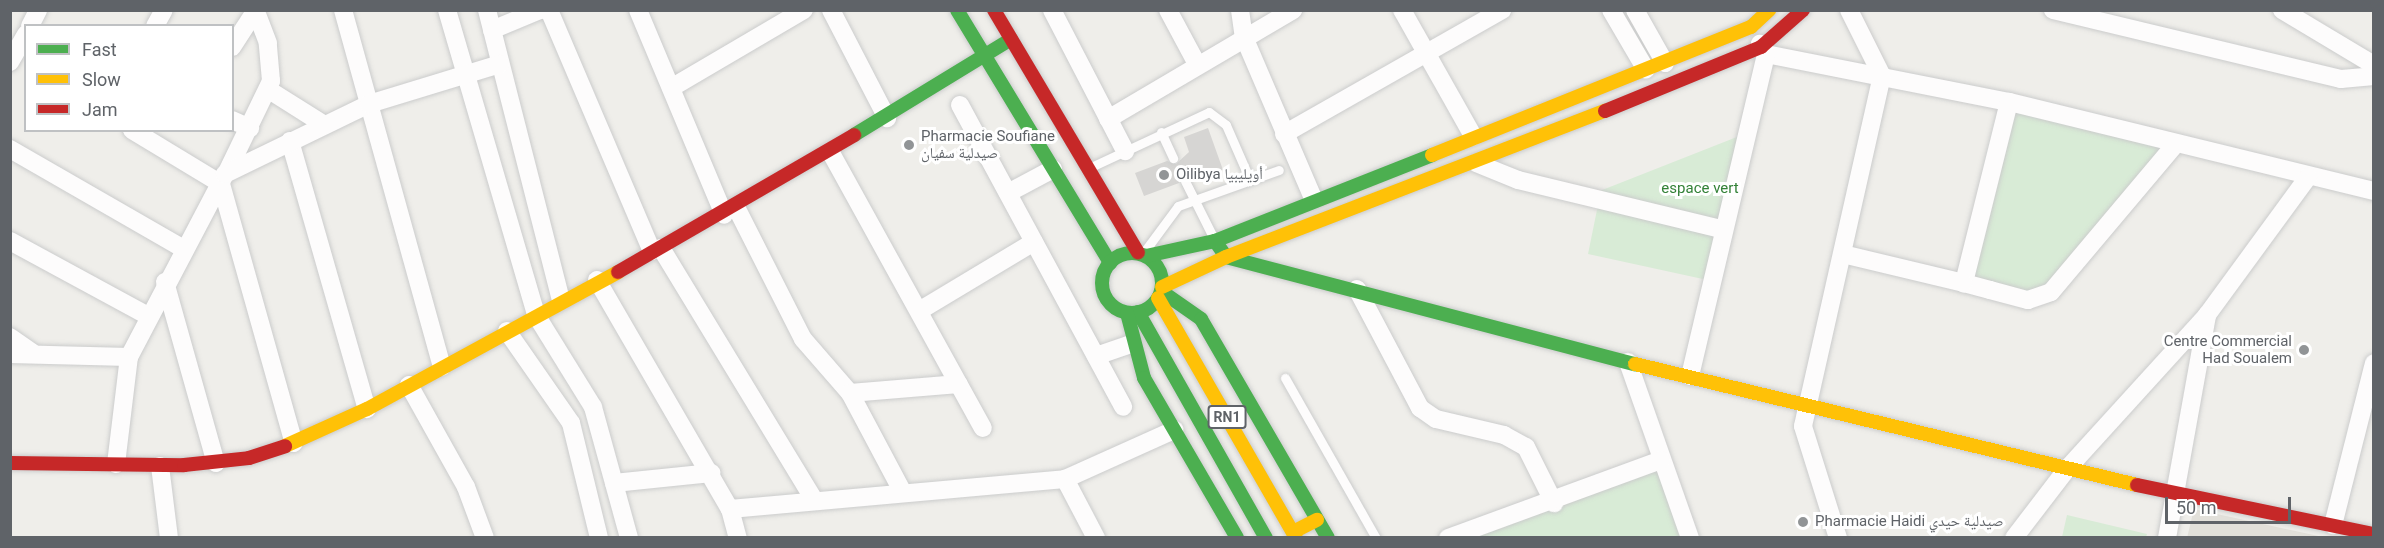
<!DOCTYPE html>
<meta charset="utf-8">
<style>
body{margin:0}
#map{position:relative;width:2384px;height:548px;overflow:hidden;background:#efeeea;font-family:Roboto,"Noto Naskh Arabic",sans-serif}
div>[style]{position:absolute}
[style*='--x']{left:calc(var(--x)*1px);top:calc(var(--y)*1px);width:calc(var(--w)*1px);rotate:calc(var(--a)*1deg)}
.education>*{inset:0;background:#e2e0da}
.green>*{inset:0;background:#d8ebd6}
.building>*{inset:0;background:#d6d5d3}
.roads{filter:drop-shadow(0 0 2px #cbcccc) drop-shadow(0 0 2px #cbcccc)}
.lane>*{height:9px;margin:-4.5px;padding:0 4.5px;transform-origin:4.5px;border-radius:4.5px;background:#fdfcfc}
.street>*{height:18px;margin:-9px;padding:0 9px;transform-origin:9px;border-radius:9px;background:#fdfcfc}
.fast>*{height:14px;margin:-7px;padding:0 7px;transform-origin:7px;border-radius:7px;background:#4caf50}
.fast>.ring{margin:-7px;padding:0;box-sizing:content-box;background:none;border:14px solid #4caf50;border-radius:50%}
.slow>*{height:14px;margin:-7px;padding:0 7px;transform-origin:7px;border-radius:7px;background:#ffc107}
.jam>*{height:14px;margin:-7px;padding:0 7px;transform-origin:7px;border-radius:7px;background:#c62828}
.dots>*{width:16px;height:16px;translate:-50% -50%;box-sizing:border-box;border:3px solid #fff;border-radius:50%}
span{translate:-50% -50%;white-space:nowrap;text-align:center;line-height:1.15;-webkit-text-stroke:6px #fff;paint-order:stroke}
.shield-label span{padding:2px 4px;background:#fff;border:2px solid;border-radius:4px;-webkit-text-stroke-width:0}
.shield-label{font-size:14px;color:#5f6368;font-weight:700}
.poi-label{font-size:15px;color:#5f6368}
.left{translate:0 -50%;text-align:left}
.right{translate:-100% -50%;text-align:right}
.park-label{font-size:15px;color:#348238}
.frame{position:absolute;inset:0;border:12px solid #5f6368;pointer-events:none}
.legend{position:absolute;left:24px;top:24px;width:210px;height:108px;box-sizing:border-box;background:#fff;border:2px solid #bfc1c3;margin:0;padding:8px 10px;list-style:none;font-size:18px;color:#5f6368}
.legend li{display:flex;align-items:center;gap:12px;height:30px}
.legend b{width:30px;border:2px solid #bfc1c3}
.scale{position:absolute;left:2165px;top:497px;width:126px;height:27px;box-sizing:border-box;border:3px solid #5f6368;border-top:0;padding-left:8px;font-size:18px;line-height:21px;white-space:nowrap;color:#5f6368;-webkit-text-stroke:4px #fff;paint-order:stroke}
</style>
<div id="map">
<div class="education">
<div style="clip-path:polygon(2194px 509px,2323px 537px,2187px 538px)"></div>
</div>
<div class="green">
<div style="clip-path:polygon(2009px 102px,2175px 145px,2039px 299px,1964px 283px)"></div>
<div style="clip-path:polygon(1747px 133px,1712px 281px,1588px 254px,1599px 200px,1587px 196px)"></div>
<div style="clip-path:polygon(1662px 466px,1688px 537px,1458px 538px)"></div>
<div style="clip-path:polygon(2067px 515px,2147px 534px,2146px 537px,2062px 537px)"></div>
</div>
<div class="building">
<div style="clip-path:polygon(1208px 128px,1223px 170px,1199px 179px,1183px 175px,1179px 183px,1144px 196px,1135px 173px,1167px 161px,1176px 164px,1189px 152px,1184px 137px)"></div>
</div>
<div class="roads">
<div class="lane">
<div style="--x:1161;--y:132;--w:29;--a:65"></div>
<div style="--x:1091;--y:167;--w:130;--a:-25"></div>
<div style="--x:1209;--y:112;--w:21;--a:37"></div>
<div style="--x:1226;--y:125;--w:60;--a:66.4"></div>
<div style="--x:1185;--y:181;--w:65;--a:63.4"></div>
<div style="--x:1144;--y:252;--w:57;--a:-53.5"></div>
<div style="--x:1178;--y:206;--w:107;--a:-19.6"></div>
<div style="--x:1285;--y:378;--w:184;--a:60.4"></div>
</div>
<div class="street">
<div style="--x:343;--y:10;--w:370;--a:74.5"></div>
<div style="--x:447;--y:10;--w:318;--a:73.7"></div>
<div style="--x:536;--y:315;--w:108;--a:58.2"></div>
<div style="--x:593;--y:407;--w:136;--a:74.6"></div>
<div style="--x:487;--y:10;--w:299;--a:75.7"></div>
<div style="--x:549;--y:10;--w:262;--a:66.9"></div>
<div style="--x:638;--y:10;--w:222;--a:67.2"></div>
<div style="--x:831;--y:10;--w:122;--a:62.6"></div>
<div style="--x:1052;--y:10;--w:159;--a:62.6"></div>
<div style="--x:1168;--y:10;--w:61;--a:61.8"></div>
<div style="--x:1240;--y:10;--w:27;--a:82"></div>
<div style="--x:1244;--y:37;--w:175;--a:66.8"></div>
<div style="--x:1402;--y:10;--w:145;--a:60.6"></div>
<div style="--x:1611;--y:10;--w:69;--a:59.7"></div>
<div style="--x:1635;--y:10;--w:61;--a:60.5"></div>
<div style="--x:2053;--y:10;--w:296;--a:13.5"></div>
<div style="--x:2341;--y:79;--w:33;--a:-5"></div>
<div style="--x:2282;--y:10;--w:107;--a:30.9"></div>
<div style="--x:30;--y:26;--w:18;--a:-63"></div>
<div style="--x:155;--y:26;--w:18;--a:-61"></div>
<div style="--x:492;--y:30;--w:52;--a:-22.6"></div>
<div style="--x:232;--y:47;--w:44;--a:-57"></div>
<div style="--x:1766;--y:54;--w:248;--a:11.2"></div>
<div style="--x:2009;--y:102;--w:376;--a:13.7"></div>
<div style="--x:10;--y:62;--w:32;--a:-60"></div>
<div style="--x:671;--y:88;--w:154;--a:-30.4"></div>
<div style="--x:269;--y:90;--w:64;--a:32.2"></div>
<div style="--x:2009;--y:102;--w:187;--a:104"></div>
<div style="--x:1964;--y:283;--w:27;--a:15"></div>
<div style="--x:1990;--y:290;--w:39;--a:15"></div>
<div style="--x:2028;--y:300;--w:24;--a:-19"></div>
<div style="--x:2051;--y:292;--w:192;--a:-49.9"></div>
<div style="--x:960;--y:105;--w:343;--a:61.6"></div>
<div style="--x:1108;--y:119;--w:215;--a:-30.5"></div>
<div style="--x:232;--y:120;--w:20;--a:24"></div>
<div style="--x:132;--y:130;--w:104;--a:31.2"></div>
<div style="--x:221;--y:184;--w:269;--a:74.3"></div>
<div style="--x:1284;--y:134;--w:251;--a:-29.6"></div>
<div style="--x:290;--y:141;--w:279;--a:74"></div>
<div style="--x:10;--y:149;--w:198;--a:29.9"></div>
<div style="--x:831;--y:153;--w:314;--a:61.1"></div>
<div style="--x:1476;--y:163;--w:45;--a:22"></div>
<div style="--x:1518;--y:180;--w:212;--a:13.6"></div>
<div style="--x:228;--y:170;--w:99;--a:-64.2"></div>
<div style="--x:271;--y:81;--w:38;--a:-95"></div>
<div style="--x:268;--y:43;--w:34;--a:-111"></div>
<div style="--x:1008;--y:193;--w:51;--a:-28.1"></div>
<div style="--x:736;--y:207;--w:148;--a:63.1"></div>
<div style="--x:803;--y:339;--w:72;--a:49"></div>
<div style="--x:850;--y:393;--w:111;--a:62"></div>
<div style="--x:10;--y:241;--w:157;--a:28.5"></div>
<div style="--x:661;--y:248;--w:295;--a:58.7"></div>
<div style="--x:1843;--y:254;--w:124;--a:13.5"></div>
<div style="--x:597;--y:280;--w:265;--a:59.9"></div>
<div style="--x:730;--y:509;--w:30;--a:75"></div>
<div style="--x:165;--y:282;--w:188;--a:74.3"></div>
<div style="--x:1357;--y:289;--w:135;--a:62.1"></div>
<div style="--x:1420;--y:408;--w:19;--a:35"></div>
<div style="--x:1436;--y:419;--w:70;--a:13.2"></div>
<div style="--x:1504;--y:435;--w:25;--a:29"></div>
<div style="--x:1526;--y:447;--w:63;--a:63.4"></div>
<div style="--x:919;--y:311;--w:134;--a:-31"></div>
<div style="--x:507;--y:331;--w:112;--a:55.2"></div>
<div style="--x:571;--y:423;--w:118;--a:76.3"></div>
<div style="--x:10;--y:337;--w:29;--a:35"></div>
<div style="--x:10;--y:354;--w:119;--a:1.4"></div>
<div style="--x:1096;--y:356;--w:37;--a:-19"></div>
<div style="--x:1628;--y:362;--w:187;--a:70.6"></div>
<div style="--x:1690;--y:376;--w:331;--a:-76.7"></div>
<div style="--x:1766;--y:54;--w:12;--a:-121"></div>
<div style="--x:409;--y:385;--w:117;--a:60.8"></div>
<div style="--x:466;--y:487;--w:54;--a:69.6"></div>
<div style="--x:850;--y:393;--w:109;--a:-4.7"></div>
<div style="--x:116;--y:464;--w:108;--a:-83.1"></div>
<div style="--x:129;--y:357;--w:207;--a:-62.3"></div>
<div style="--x:225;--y:174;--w:160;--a:-25.9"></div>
<div style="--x:369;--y:104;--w:137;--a:-17"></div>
<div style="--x:160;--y:466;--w:73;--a:82.9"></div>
<div style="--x:1065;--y:479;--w:67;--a:62.3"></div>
<div style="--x:614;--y:483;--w:98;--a:-5.9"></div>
<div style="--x:730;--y:509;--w:336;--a:-5.1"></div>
<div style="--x:1065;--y:479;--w:120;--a:-24.2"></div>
<div style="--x:2333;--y:525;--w:167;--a:-75.8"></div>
<div style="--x:1448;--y:538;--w:227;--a:-20.1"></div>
<div style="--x:1838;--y:538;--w:117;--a:-107.4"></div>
<div style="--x:1803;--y:426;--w:359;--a:-77.3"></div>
<div style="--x:1882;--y:76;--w:74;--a:-116.6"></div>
<div style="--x:2014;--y:538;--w:87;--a:-52.5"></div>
<div style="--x:2067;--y:469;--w:208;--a:-47.7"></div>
<div style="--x:2207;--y:315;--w:171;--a:-53.8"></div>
<div style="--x:2167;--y:538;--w:227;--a:-79.8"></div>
</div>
<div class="fast">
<div style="--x:957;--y:10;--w:296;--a:58.8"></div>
<div style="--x:854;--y:135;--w:184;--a:-31.4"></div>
<div style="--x:1215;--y:241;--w:19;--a:55"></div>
<div style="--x:1226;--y:257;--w:423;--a:14.7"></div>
<div class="ring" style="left:1102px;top:253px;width:46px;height:46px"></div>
<div style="--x:1146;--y:256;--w:71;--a:-12.3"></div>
<div style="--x:1215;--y:241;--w:233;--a:-21.6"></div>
<div style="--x:1161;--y:291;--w:49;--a:35"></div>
<div style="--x:1201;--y:319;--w:253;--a:59.9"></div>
<div style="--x:1138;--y:312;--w:260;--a:60.5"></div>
<div style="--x:1127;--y:313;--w:67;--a:75.3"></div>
<div style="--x:1144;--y:378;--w:185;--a:59.8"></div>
</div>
<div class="slow">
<div style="--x:1432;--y:155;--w:344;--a:-21.9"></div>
<div style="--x:1751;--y:27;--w:25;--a:-43"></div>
<div style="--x:1162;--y:287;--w:71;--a:-25.1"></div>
<div style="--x:1226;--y:257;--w:406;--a:-21.1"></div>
<div style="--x:1158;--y:298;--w:277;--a:60.1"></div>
<div style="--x:1635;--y:364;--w:516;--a:13.55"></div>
<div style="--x:285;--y:446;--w:90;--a:-24.3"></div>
<div style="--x:367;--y:409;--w:286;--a:-28.6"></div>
<div style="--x:1293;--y:532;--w:27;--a:-27"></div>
</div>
<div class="jam">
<div style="--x:994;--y:10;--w:282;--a:59.3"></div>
<div style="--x:1605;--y:111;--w:169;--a:-22.3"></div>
<div style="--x:1761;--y:47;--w:56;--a:-41.4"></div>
<div style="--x:618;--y:272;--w:273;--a:-30.1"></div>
<div style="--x:10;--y:463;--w:174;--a:0.7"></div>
<div style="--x:184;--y:465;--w:65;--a:-6.1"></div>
<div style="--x:249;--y:458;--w:38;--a:-18"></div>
<div style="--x:2137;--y:485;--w:242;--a:11.7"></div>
</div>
</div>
<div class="dots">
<div style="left:909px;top:145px;background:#919496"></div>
<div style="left:1164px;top:175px;background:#919496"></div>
<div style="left:2304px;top:350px;background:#919496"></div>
<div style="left:1803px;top:522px;background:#919496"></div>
</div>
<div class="shield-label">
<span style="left:1227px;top:417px">RN1</span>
</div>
<div class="poi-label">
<span class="left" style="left:921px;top:145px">Pharmacie Soufiane<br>صيدلية سفيان</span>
<span class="left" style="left:1176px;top:175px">Oilibya أويليبيا</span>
<span class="right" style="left:2292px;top:350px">Centre Commercial<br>Had Soualem</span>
<span class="left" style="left:1815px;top:522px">Pharmacie Haidi صيدلية حيدي</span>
</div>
<div class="park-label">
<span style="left:1700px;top:189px">espace vert</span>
</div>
<div class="frame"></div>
<ul class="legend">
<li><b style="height:8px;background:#4caf50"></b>Fast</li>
<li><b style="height:8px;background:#ffc107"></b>Slow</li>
<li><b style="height:8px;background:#c62828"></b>Jam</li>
</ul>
<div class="scale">50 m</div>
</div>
